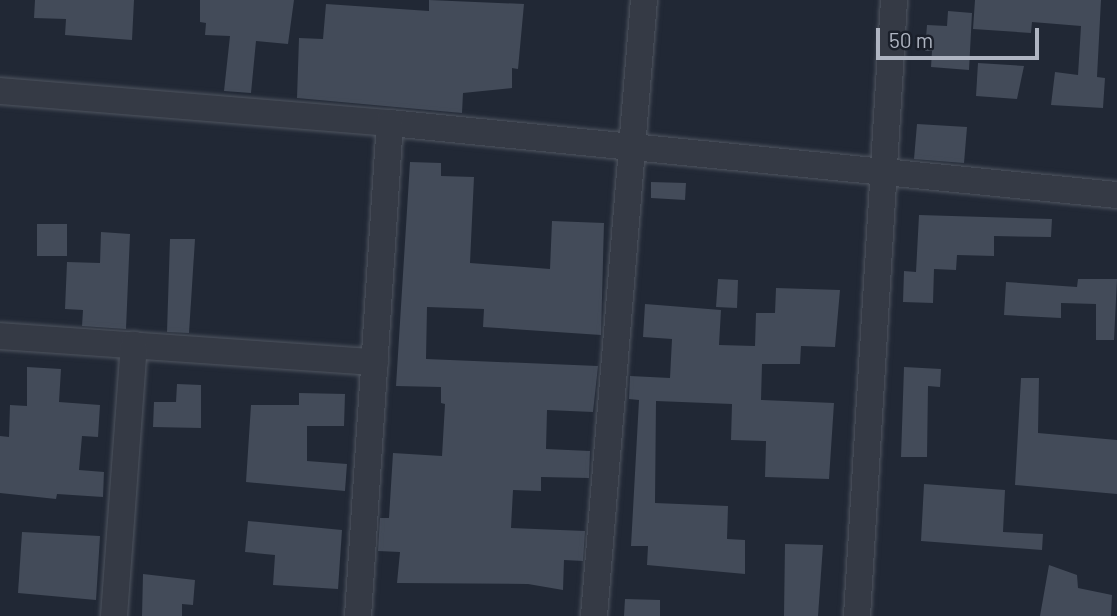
<!DOCTYPE html>
<style>
body{margin:0}
#map{position:relative;width:1117px;height:616px;overflow:hidden;background:#212835;font-family:Barlow,sans-serif}
div>[style]{position:absolute}
[style*='--x']{left:calc(var(--x)*1px);top:calc(var(--y)*1px);width:calc(var(--w)*1px);rotate:calc(var(--a)*1deg)}
.building>*{inset:0;background:#434b59}
.roads{filter:drop-shadow(0 0 2px #4f5560) drop-shadow(0 0 2px #4f5560)}
.minor>*{height:26px;margin:-13px;padding:0 13px;transform-origin:13px;border-radius:13px;background:#353a45}
span{translate:-50% -50%;white-space:nowrap;text-align:center;line-height:1.15;-webkit-text-stroke:5px #1a1f2a;paint-order:stroke}
.scale{position:absolute;left:876px;top:28px;width:163px;height:32px;box-sizing:border-box;border:4px solid #afb5c2;border-top:0;padding-left:9px;font-size:21px;line-height:24px;white-space:nowrap;color:#afb5c2;-webkit-text-stroke:5px #1a1f2a;paint-order:stroke}
</style>
<div id="map">
<div class="building">
<div style="clip-path:polygon(35px 0,134px 0,132px 40px,65px 35px,66px 19px,34px 18px)"></div>
<div style="clip-path:polygon(200px 0,294px 0,288px 44px,256px 41px,251px 93px,224px 91px,230px 36px,205px 35px,206px 23px,200px 22px)"></div>
<div style="clip-path:polygon(429px 0,524px 4px,518px 69px,512px 68px,512px 88px,463px 93px,462px 113px,297px 98px,299px 38px,323px 39px,326px 4px,429px 11px)"></div>
<div style="clip-path:polygon(975px 0,1101px 0,1097px 77px,1105px 78px,1103px 108px,1051px 105px,1055px 72px,1078px 75px,1081px 26px,1032px 22px,1031px 33px,973px 29px)"></div>
<div style="clip-path:polygon(948px 11px,972px 13px,969px 70px,931px 67px,932px 51px,925px 51px,927px 25px,947px 26px)"></div>
<div style="clip-path:polygon(978px 63px,1024px 66px,1017px 99px,976px 96px)"></div>
<div style="clip-path:polygon(917px 124px,967px 127px,964px 163px,914px 159px)"></div>
<div style="clip-path:polygon(410px 162px,441px 163px,441px 176px,474px 177px,470px 263px,550px 269px,552px 221px,604px 223px,601px 335px,483px 327px,484px 309px,427px 307px,426px 359px,598px 366px,593px 412px,547px 410px,546px 449px,590px 451px,589px 478px,541px 477px,541px 491px,513px 490px,511px 528px,585px 531px,583px 561px,564px 560px,563px 590px,528px 584px,397px 583px,400px 552px,378px 551px,380px 518px,389px 518px,393px 453px,442px 456px,445px 404px,441px 403px,441px 387px,396px 386px)"></div>
<div style="clip-path:polygon(651px 182px,686px 183px,685px 200px,651px 198px)"></div>
<div style="clip-path:polygon(919px 215px,1052px 219px,1051px 237px,994px 236px,994px 256px,957px 255px,956px 270px,934px 269px,933px 303px,903px 302px,904px 271px,916px 272px)"></div>
<div style="clip-path:polygon(37px 224px,67px 224px,67px 256px,37px 256px)"></div>
<div style="clip-path:polygon(101px 232px,130px 234px,126px 329px,82px 326px,83px 310px,65px 309px,67px 262px,100px 263px)"></div>
<div style="clip-path:polygon(170px 239px,195px 239px,189px 333px,167px 332px)"></div>
<div style="clip-path:polygon(718px 279px,738px 280px,737px 308px,716px 307px)"></div>
<div style="clip-path:polygon(1078px 279px,1117px 279px,1114px 340px,1096px 340px,1096px 304px,1061px 303px,1061px 318px,1004px 315px,1006px 282px,1077px 287px)"></div>
<div style="clip-path:polygon(776px 288px,840px 290px,835px 347px,801px 346px,800px 364px,762px 364px,761px 400px,834px 403px,829px 479px,765px 477px,766px 441px,731px 440px,732px 404px,656px 401px,655px 503px,728px 506px,727px 539px,745px 540px,745px 574px,647px 565px,648px 546px,631px 546px,639px 400px,629px 399px,630px 376px,670px 378px,672px 339px,643px 337px,645px 304px,721px 310px,719px 345px,755px 346px,756px 313px,775px 313px)"></div>
<div style="clip-path:polygon(27px 367px,61px 369px,59px 402px,100px 405px,98px 437px,82px 436px,79px 470px,104px 472px,103px 497px,57px 494px,56px 499px,0 493px,0 436px,9px 437px,10px 405px,27px 406px)"></div>
<div style="clip-path:polygon(904px 367px,941px 369px,940px 387px,928px 386px,927px 457px,901px 457px)"></div>
<div style="clip-path:polygon(1021px 378px,1039px 378px,1038px 433px,1117px 440px,1117px 494px,1015px 485px)"></div>
<div style="clip-path:polygon(177px 384px,201px 385px,201px 428px,153px 427px,154px 402px,176px 402px)"></div>
<div style="clip-path:polygon(299px 393px,345px 394px,344px 426px,307px 426px,307px 461px,347px 464px,345px 491px,246px 482px,251px 405px,299px 405px)"></div>
<div style="clip-path:polygon(924px 484px,1005px 490px,1003px 532px,1043px 534px,1042px 550px,921px 541px)"></div>
<div style="clip-path:polygon(248px 521px,342px 530px,338px 589px,273px 585px,275px 555px,245px 552px)"></div>
<div style="clip-path:polygon(22px 532px,100px 536px,96px 600px,18px 593px)"></div>
<div style="clip-path:polygon(785px 544px,823px 545px,818px 616px,784px 616px)"></div>
<div style="clip-path:polygon(1049px 565px,1077px 575px,1078px 588px,1112px 595px,1111px 616px,1040px 616px)"></div>
<div style="clip-path:polygon(143px 574px,195px 580px,193px 605px,182px 604px,182px 616px,142px 616px)"></div>
<div style="clip-path:polygon(625px 599px,660px 600px,660px 616px,624px 616px)"></div>
</div>
<div class="roads">
<div class="minor">
<div style="--x:0;--y:91;--w:391;--a:4.7"></div>
<div style="--x:390;--y:123;--w:731;--a:5.66"></div>
<div style="--x:0;--y:336;--w:376;--a:4"></div>
<div style="--x:114;--y:616;--w:272;--a:-85.8"></div>
<div style="--x:358;--y:616;--w:494;--a:-86.3"></div>
<div style="--x:594;--y:616;--w:618;--a:-85.36"></div>
<div style="--x:857;--y:616;--w:617;--a:-86.56"></div>
</div>
</div>
<div class="scale">50 m</div>
</div>
